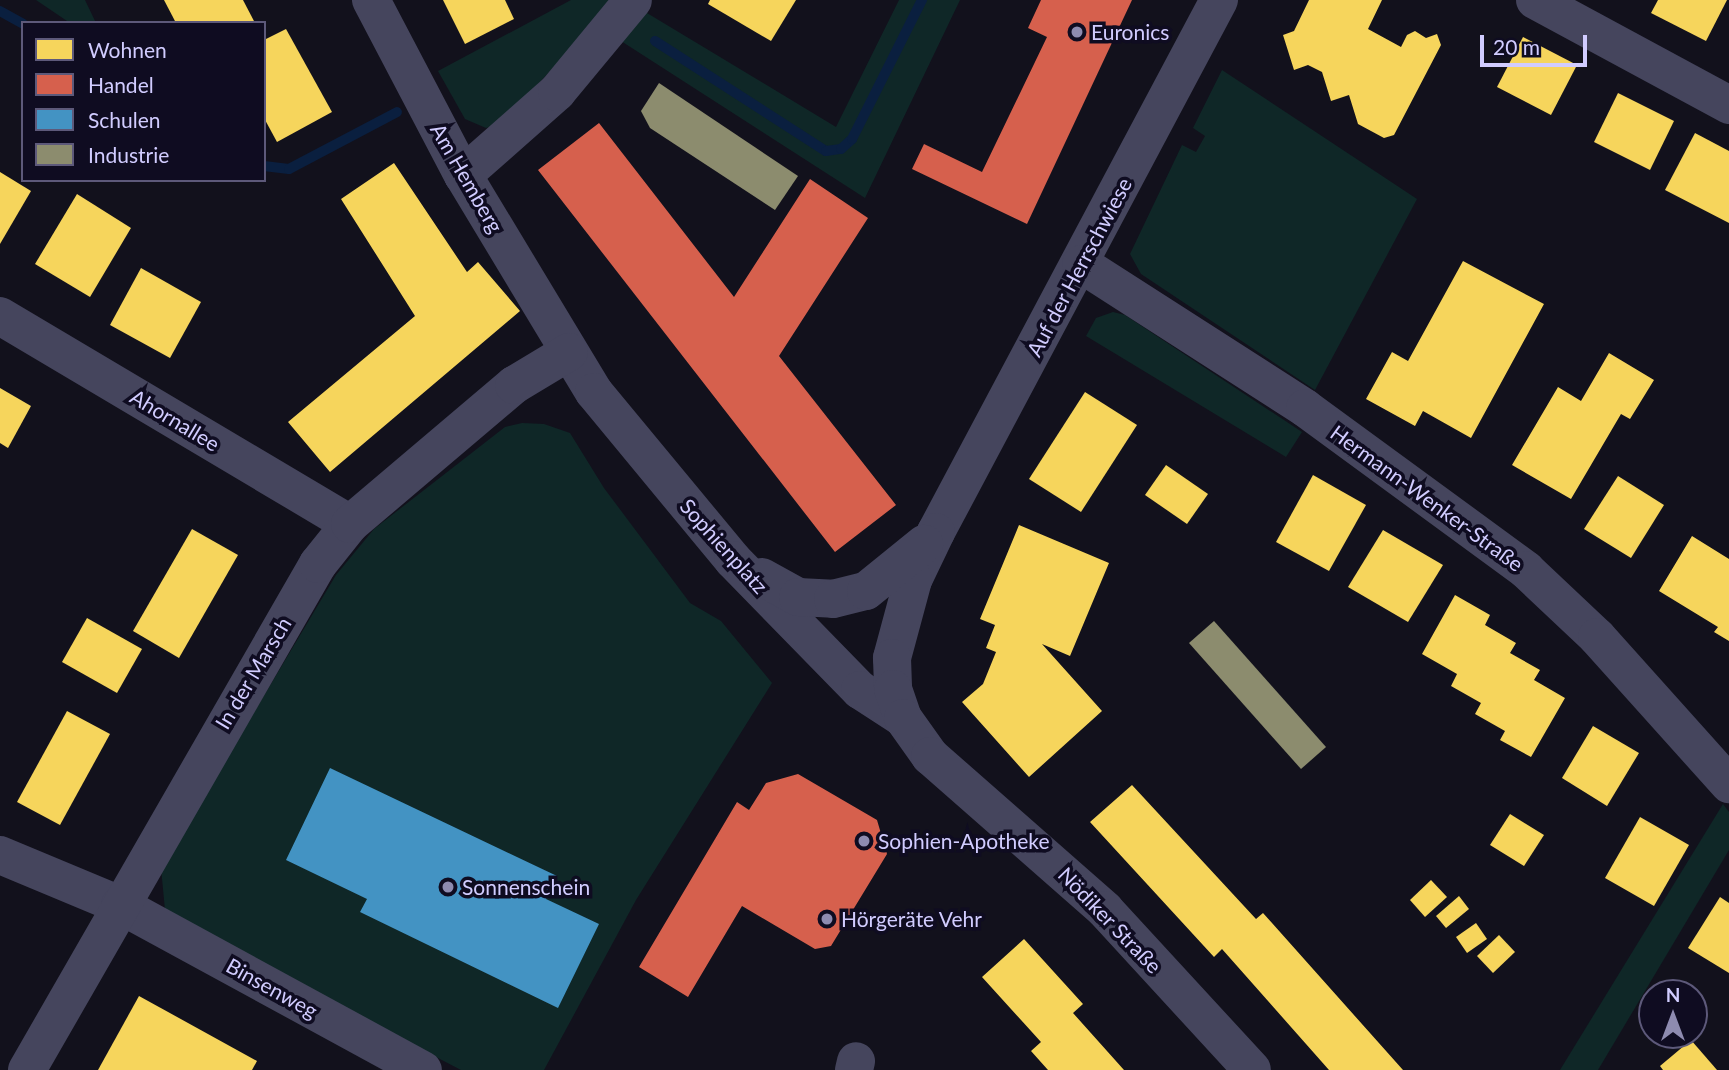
<!DOCTYPE html>
<meta charset="utf-8">
<style>
body{margin:0}
#map{position:relative;width:1729px;height:1070px;overflow:hidden;background:#12111c;font-family:Lato,sans-serif}
div>[style]{position:absolute}
[style*='--x']{left:calc(var(--x)*1px);top:calc(var(--y)*1px);width:calc(var(--w)*1px);rotate:calc(var(--a)*1deg)}
.green>*{inset:0;background:#0f2727}
.homes>*{inset:0;background:#f6d55c}
.shops>*{inset:0;background:#d6604d}
.schools>*{inset:0;background:#4393c3}
.industry>*{inset:0;background:#8c8c6e}
.stream>*{height:10px;margin:-5px;padding:0 5px;transform-origin:5px;border-radius:5px;background:#0a1f3f}
.street>*{height:38px;margin:-19px;padding:0 19px;transform-origin:19px;border-radius:19px;background:#45455d}
.dots>*{width:19px;height:19px;translate:-50% -50%;box-sizing:border-box;border:4px solid #0f0c21;border-radius:50%}
span{translate:-50% -50%;white-space:nowrap;text-align:center;line-height:1.15;-webkit-text-stroke:7px #0f0c21;paint-order:stroke}
.poi-label{font-size:21px;color:#d1ccff}
.left{translate:0 -50%;text-align:left}
.street-label{font-size:21px;color:#d1ccff}
.legend{position:absolute;left:21px;top:21px;width:245px;height:161px;box-sizing:border-box;background:#0f0c21;border:2px solid #5d597a;margin:0;padding:9px 12px;list-style:none;font-size:21px;color:#d1ccff}
.legend li{display:flex;align-items:center;gap:14px;height:35px}
.legend b{width:35px;border:2px solid #5d597a}
.north{position:absolute;left:1638px;top:979px;width:70px;height:70px;box-sizing:border-box;background:#0f0c21;border:2px solid #5d597a;border-radius:50%;rotate:0deg;font-size:19px;font-weight:700;line-height:28px;text-align:center;color:#d1ccff}
.north::after{content:'';display:block;margin:auto;width:24px;height:32px;background:#8e8bb0;clip-path:polygon(50% 0,100% 100%,50% 72%,0 100%)}
.scale{position:absolute;left:1480px;top:35px;width:107px;height:32px;box-sizing:border-box;border:4px solid #d1ccff;border-top:0;padding-left:9px;font-size:21px;line-height:24px;white-space:nowrap;color:#d1ccff;-webkit-text-stroke:5px #0f0c21;paint-order:stroke}
</style>
<div id="map">
<div class="green">
<div style="clip-path:polygon(36px 0,85px 0,96px 23px,70px 23px)"></div>
<div style="clip-path:polygon(571px 0,616px 0,502px 123px,486px 128px,465px 119px,438px 71px)"></div>
<div style="clip-path:polygon(899px 0,960px 0,865px 198px,621px 41px,642px 10px,836px 127px)"></div>
<div style="clip-path:polygon(1222px 70px,1417px 199px,1315px 390px,1141px 274px,1130px 254px,1182px 145px,1196px 152px,1205px 136px,1193px 128px)"></div>
<div style="clip-path:polygon(1113px 312px,1125px 315px,1302px 432px,1286px 457px,1086px 336px,1096px 318px)"></div>
<div style="clip-path:polygon(522px 423px,544px 424px,570px 433px,604px 488px,690px 603px,721px 621px,772px 683px,636px 900px,544px 1070px,461px 1070px,181px 924px,165px 910px,161px 868px,336px 575px,374px 529px,505px 427px)"></div>
<div style="clip-path:polygon(1723px 804px,1729px 812px,1729px 850px,1598px 1070px,1560px 1070px)"></div>
</div>
<div class="homes">
<div style="clip-path:polygon(164px 0,243px 0,255px 23px,176px 23px)"></div>
<div style="clip-path:polygon(443px 0,505px 0,514px 19px,465px 44px)"></div>
<div style="clip-path:polygon(710px 0,796px 0,771px 41px,708px 4px)"></div>
<div style="clip-path:polygon(1309px 0,1382px 0,1368px 29px,1401px 47px,1407px 35px,1415px 31px,1426px 38px,1437px 34px,1441px 45px,1394px 135px,1384px 138px,1358px 124px,1349px 95px,1331px 101px,1322px 72px,1308px 65px,1294px 70px,1283px 35px,1294px 31px)"></div>
<div style="clip-path:polygon(1658px 0,1727px 0,1706px 41px,1651px 13px)"></div>
<div style="clip-path:polygon(286px 29px,332px 112px,277px 142px,264px 118px,264px 40px)"></div>
<div style="clip-path:polygon(1523px 37px,1577px 65px,1551px 115px,1497px 87px)"></div>
<div style="clip-path:polygon(1618px 93px,1674px 121px,1650px 170px,1594px 142px)"></div>
<div style="clip-path:polygon(1695px 133px,1729px 151px,1729px 223px,1665px 190px)"></div>
<div style="clip-path:polygon(394px 163px,467px 272px,478px 262px,520px 311px,330px 472px,288px 422px,415px 316px,341px 199px)"></div>
<div style="clip-path:polygon(0 172px,31px 191px,0 244px)"></div>
<div style="clip-path:polygon(77px 194px,131px 228px,90px 297px,35px 264px)"></div>
<div style="clip-path:polygon(1463px 261px,1544px 304px,1471px 438px,1423px 411px,1415px 426px,1366px 399px,1392px 352px,1408px 361px)"></div>
<div style="clip-path:polygon(141px 268px,201px 302px,170px 358px,110px 325px)"></div>
<div style="clip-path:polygon(1609px 353px,1654px 380px,1630px 419px,1621px 414px,1571px 499px,1512px 465px,1558px 387px,1581px 401px)"></div>
<div style="clip-path:polygon(0 388px,31px 406px,8px 448px,0 443px)"></div>
<div style="clip-path:polygon(1085px 392px,1137px 425px,1081px 512px,1029px 479px)"></div>
<div style="clip-path:polygon(1166px 465px,1208px 494px,1187px 524px,1145px 495px)"></div>
<div style="clip-path:polygon(1313px 475px,1366px 505px,1329px 571px,1276px 542px)"></div>
<div style="clip-path:polygon(1618px 476px,1664px 505px,1631px 558px,1584px 529px)"></div>
<div style="clip-path:polygon(1019px 525px,1109px 563px,1070px 656px,1042px 644px,1102px 711px,1029px 777px,962px 702px,983px 684px,996px 652px,986px 648px,995px 625px,980px 619px)"></div>
<div style="clip-path:polygon(192px 529px,238px 555px,179px 658px,133px 631px)"></div>
<div style="clip-path:polygon(1383px 530px,1443px 565px,1408px 622px,1348px 587px)"></div>
<div style="clip-path:polygon(1692px 536px,1729px 559px,1729px 641px,1714px 632px,1718px 627px,1659px 591px)"></div>
<div style="clip-path:polygon(1455px 595px,1490px 615px,1485px 625px,1516px 643px,1510px 653px,1540px 670px,1534px 680px,1565px 698px,1531px 757px,1500px 740px,1505px 731px,1475px 714px,1481px 703px,1451px 686px,1457px 674px,1422px 654px)"></div>
<div style="clip-path:polygon(87px 618px,142px 649px,117px 693px,62px 662px)"></div>
<div style="clip-path:polygon(67px 711px,110px 734px,60px 825px,17px 802px)"></div>
<div style="clip-path:polygon(1593px 726px,1639px 753px,1607px 806px,1562px 778px)"></div>
<div style="clip-path:polygon(1132px 785px,1256px 919px,1263px 913px,1403px 1070px,1329px 1070px,1222px 949px,1214px 957px,1090px 822px)"></div>
<div style="clip-path:polygon(1510px 814px,1544px 835px,1524px 866px,1490px 845px)"></div>
<div style="clip-path:polygon(1640px 817px,1689px 845px,1654px 906px,1605px 878px)"></div>
<div style="clip-path:polygon(1431px 880px,1447px 897px,1425px 917px,1410px 900px)"></div>
<div style="clip-path:polygon(1459px 896px,1469px 909px,1446px 928px,1436px 916px)"></div>
<div style="clip-path:polygon(1720px 897px,1729px 903px,1729px 973px,1688px 948px)"></div>
<div style="clip-path:polygon(1476px 923px,1487px 939px,1467px 953px,1456px 937px)"></div>
<div style="clip-path:polygon(1499px 935px,1515px 952px,1493px 973px,1477px 956px)"></div>
<div style="clip-path:polygon(1024px 939px,1083px 1004px,1073px 1013px,1124px 1070px,1048px 1070px,1031px 1051px,1041px 1042px,982px 977px)"></div>
<div style="clip-path:polygon(139px 996px,257px 1061px,252px 1070px,98px 1070px)"></div>
<div style="clip-path:polygon(1691px 1040px,1717px 1070px,1663px 1070px,1660px 1066px)"></div>
</div>
<div class="shops">
<div style="clip-path:polygon(1041px 0,1132px 0,1027px 224px,912px 169px,924px 144px,982px 172px,1047px 37px,1028px 28px)"></div>
<div style="clip-path:polygon(599px 123px,734px 297px,810px 179px,868px 218px,779px 356px,896px 505px,835px 552px,538px 170px)"></div>
<div style="clip-path:polygon(798px 774px,877px 820px,887px 854px,831px 946px,815px 949px,742px 906px,688px 997px,639px 967px,737px 802px,749px 810px,766px 783px)"></div>
</div>
<div class="schools">
<div style="clip-path:polygon(330px 768px,557px 876px,546px 899px,599px 924px,558px 1008px,360px 912px,367px 899px,286px 860px)"></div>
</div>
<div class="industry">
<div style="clip-path:polygon(659px 83px,798px 176px,775px 210px,650px 128px,641px 111px)"></div>
<div style="clip-path:polygon(1214px 621px,1326px 747px,1301px 769px,1189px 643px)"></div>
</div>
<div class="stream">
<div style="--x:0;--y:11;--w:26;--a:29"></div>
<div style="--x:655;--y:41;--w:203;--a:32.8"></div>
<div style="--x:826;--y:151;--w:15;--a:-8"></div>
<div style="--x:841;--y:149;--w:15;--a:-42"></div>
<div style="--x:852;--y:139;--w:156;--a:-63.3"></div>
<div style="--x:264;--y:166;--w:25;--a:7"></div>
<div style="--x:289;--y:169;--w:122;--a:-27.8"></div>
</div>
<div class="street">
<div style="--x:371;--y:0;--w:198;--a:62.3"></div>
<div style="--x:463;--y:175;--w:253;--a:58.9"></div>
<div style="--x:594;--y:392;--w:218;--a:50.4"></div>
<div style="--x:733;--y:560;--w:182;--a:45.7"></div>
<div style="--x:860;--y:690;--w:51;--a:33.1"></div>
<div style="--x:1219;--y:0;--w:603;--a:118.01"></div>
<div style="--x:936;--y:532;--w:53;--a:115.6"></div>
<div style="--x:913;--y:580;--w:81;--a:105.1"></div>
<div style="--x:892;--y:658;--w:31;--a:88"></div>
<div style="--x:893;--y:689;--w:31;--a:71"></div>
<div style="--x:903;--y:718;--w:47;--a:54.6"></div>
<div style="--x:930;--y:756;--w:233;--a:41.3"></div>
<div style="--x:1105;--y:910;--w:217;--a:47.4"></div>
<div style="--x:1535;--y:0;--w:221;--a:28.4"></div>
<div style="--x:463;--y:175;--w:125;--a:-41.4"></div>
<div style="--x:557;--y:92;--w:119;--a:-50.4"></div>
<div style="--x:1081;--y:264;--w:266;--a:32.7"></div>
<div style="--x:1305;--y:408;--w:274;--a:36.2"></div>
<div style="--x:1526;--y:570;--w:98;--a:43.3"></div>
<div style="--x:1597;--y:637;--w:198;--a:48.1"></div>
<div style="--x:0;--y:316;--w:407;--a:30.7"></div>
<div style="--x:762;--y:577;--w:41;--a:29.1"></div>
<div style="--x:798;--y:597;--w:35;--a:3"></div>
<div style="--x:833;--y:599;--w:34;--a:-14"></div>
<div style="--x:866;--y:591;--w:75;--a:-39"></div>
<div style="--x:0;--y:855;--w:130;--a:22.6"></div>
<div style="--x:120;--y:905;--w:345;--a:28.6"></div>
<div style="--x:27;--y:1070;--w:584;--a:-60.1"></div>
<div style="--x:318;--y:564;--w:51;--a:-51.3"></div>
<div style="--x:350;--y:524;--w:215;--a:-40.3"></div>
<div style="--x:514;--y:385;--w:64;--a:-31"></div>
<div style="--x:854;--y:1070;--w:9;--a:-77"></div>
</div>
<div class="dots">
<div style="left:1077px;top:32px;background:#8e8bb0"></div>
<div style="left:864px;top:841px;background:#8e8bb0"></div>
<div style="left:448px;top:887px;background:#8e8bb0"></div>
<div style="left:827px;top:919px;background:#8e8bb0"></div>
</div>
<div class="poi-label">
<span class="left" style="left:1091px;top:32px">Euronics</span>
<span class="left" style="left:878px;top:841px">Sophien-Apotheke</span>
<span class="left" style="left:462px;top:887px">Sonnenschein</span>
<span class="left" style="left:841px;top:919px">Hörgeräte Vehr</span>
</div>
<div class="street-label">
<span style="left:467px;top:178px;rotate:60deg">Am Hemberg</span>
<span style="left:1079px;top:267px;rotate:-62deg">Auf der Herrschwiese</span>
<span style="left:175px;top:420px;rotate:31deg">Ahornallee</span>
<span style="left:1427px;top:498px;rotate:36deg">Hermann-Wenker-Straße</span>
<span style="left:724px;top:546px;rotate:48deg">Sophienplatz</span>
<span style="left:253px;top:673px;rotate:-59deg">In der Marsch</span>
<span style="left:1110px;top:920px;rotate:46deg">Nödiker Straße</span>
<span style="left:272px;top:988px;rotate:29deg">Binsenweg</span>
</div>
<ul class="legend">
<li><b style="height:19px;background:#f6d55c"></b>Wohnen</li>
<li><b style="height:19px;background:#d6604d"></b>Handel</li>
<li><b style="height:19px;background:#4393c3"></b>Schulen</li>
<li><b style="height:19px;background:#8c8c6e"></b>Industrie</li>
</ul>
<div class="north">N</div>
<div class="scale">20 m</div>
</div>
